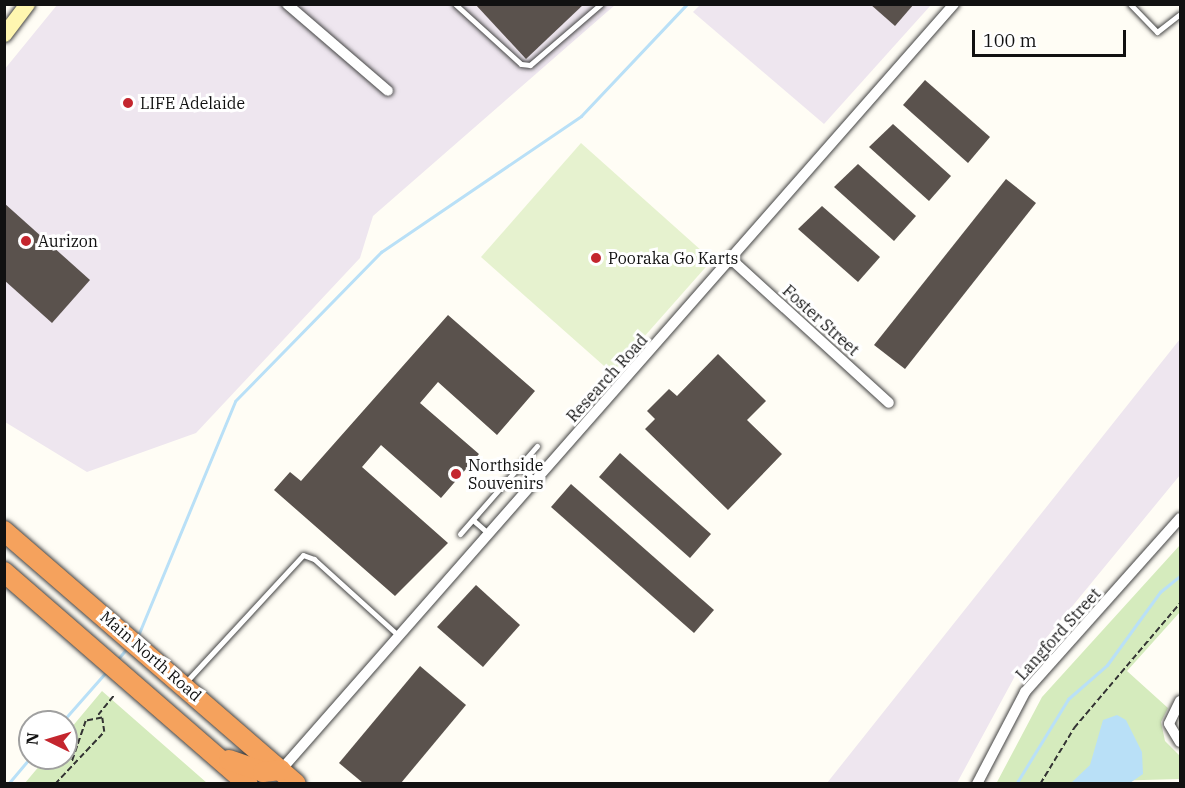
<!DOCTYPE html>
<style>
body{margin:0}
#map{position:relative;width:1185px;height:788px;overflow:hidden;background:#fffdf5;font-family:"IBM Plex Serif",serif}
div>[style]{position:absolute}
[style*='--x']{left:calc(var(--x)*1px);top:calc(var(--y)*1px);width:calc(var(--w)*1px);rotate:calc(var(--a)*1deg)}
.industrial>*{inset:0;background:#eee6ef}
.green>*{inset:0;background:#d5ebbd}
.pitch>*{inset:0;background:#e6f2cf}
.water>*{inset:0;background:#b9e0f7}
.stream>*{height:3px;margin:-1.5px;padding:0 1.5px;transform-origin:1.5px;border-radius:1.5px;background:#b9e0f7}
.building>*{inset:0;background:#5a524d}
.path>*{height:1.5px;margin-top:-0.75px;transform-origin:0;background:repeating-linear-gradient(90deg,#333 0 6px,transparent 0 9px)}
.roads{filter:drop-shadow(0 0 2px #444) drop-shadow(0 0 2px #444)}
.lane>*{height:5px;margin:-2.5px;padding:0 2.5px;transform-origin:2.5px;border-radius:2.5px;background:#fff}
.street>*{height:10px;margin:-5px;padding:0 5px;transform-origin:5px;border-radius:5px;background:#fff}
.secondary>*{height:15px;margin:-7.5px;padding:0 7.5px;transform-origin:7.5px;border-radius:7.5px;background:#fff6b0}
.highway>*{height:20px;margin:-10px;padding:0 10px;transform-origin:10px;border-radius:10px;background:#f5a25d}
.dots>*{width:16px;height:16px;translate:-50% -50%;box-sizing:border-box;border:3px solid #fff;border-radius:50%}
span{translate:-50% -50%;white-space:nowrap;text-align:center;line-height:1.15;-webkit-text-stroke:6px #fff;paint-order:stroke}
.poi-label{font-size:16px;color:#111}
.left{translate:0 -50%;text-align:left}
.street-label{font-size:16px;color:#111}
.frame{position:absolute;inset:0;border:6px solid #111;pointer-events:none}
.north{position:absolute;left:18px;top:710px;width:60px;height:60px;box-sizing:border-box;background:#fff;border:2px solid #a0a0a0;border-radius:50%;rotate:275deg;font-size:16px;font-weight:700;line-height:24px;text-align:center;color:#111}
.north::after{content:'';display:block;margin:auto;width:21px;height:27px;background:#c4262e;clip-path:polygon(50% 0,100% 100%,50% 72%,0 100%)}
.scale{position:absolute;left:972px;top:30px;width:154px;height:27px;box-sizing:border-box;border:3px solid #111;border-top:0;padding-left:8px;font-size:18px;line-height:21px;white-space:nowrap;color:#111;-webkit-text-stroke:4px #fff;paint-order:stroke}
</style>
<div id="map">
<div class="industrial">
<div style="clip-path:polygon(701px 4px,931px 5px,824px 124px,693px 12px)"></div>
<div style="clip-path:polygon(57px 5px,615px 5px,373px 216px,360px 258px,196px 433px,87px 472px,5px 422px,4px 70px)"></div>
<div style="clip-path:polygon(1180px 339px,1180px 475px,1015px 676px,957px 783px,827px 783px)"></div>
</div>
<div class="green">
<div style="clip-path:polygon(1180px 545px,1180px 612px,1127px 671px,1168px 708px,1161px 722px,1165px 741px,1180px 756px,1180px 779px,996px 784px,1042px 697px)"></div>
<div style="clip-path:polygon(102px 691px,207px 783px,25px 783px,46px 758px,66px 758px,66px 734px)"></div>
</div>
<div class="pitch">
<div style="clip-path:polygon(581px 143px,712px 260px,612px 373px,481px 257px)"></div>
</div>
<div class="water">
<div style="clip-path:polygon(1117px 715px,1126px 720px,1142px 752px,1143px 774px,1130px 783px,1071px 783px,1090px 765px,1103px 720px)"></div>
</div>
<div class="stream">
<div style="--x:137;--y:638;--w:256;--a:-67.5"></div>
<div style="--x:235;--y:401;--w:209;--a:-45.6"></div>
<div style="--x:381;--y:252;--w:242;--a:-34.2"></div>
<div style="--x:581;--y:116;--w:154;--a:-46.6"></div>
<div style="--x:117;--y:660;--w:17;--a:-50"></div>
<div style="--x:62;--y:722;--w:67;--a:-48.7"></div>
<div style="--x:8;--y:784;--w:34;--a:-50"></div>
<div style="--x:1016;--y:784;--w:100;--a:-58.5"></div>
<div style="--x:1068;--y:699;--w:52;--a:-41.1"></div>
<div style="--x:1107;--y:665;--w:90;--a:-54"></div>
<div style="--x:1160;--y:592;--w:26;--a:-39"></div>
</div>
<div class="building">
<div style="clip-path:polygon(475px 4px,584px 4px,526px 59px)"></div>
<div style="clip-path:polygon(870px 4px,914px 4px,895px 26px)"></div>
<div style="clip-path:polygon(925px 80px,990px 137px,968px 163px,903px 105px)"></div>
<div style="clip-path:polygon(893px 124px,951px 176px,929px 201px,869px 147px)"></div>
<div style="clip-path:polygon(858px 164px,916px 216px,894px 241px,834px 187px)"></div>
<div style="clip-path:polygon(1006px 179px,1036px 203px,905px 369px,874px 345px)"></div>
<div style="clip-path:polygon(4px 203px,90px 280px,52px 323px,4px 280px)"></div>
<div style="clip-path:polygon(822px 206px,880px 257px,858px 282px,798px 229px)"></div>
<div style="clip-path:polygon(448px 315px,535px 391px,497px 435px,438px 382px,420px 403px,479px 454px,441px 498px,381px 445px,362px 467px,448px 543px,395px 596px,274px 490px,290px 472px,301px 481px)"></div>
<div style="clip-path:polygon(718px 354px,766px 401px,747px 420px,782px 454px,728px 510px,645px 429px,655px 419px,647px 411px,669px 389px,677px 396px)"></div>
<div style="clip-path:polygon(620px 453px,711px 534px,690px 558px,599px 477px)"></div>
<div style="clip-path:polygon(571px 484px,714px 610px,694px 633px,551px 507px)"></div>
<div style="clip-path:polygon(476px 585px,520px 625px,483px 667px,437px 627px)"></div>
<div style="clip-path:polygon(420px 666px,466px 705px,401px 783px,363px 783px,339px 763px)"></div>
</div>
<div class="path">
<div style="--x:98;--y:715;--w:26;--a:-51"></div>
<div style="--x:55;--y:784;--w:71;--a:-46.7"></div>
<div style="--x:104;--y:732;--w:14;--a:-98"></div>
<div style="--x:102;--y:718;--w:16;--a:169"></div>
<div style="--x:86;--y:721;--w:43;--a:108.9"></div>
<div style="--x:1040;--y:784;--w:66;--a:-58.7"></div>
<div style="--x:1074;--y:728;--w:164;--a:-49.7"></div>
</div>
<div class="roads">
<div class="lane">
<div style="--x:455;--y:4;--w:89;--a:42.3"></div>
<div style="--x:521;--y:64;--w:9;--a:6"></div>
<div style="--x:530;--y:65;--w:94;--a:-40.7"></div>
<div style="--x:1130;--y:4;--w:39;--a:46"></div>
<div style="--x:1157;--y:32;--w:29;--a:-38"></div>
<div style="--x:519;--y:466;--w:23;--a:41"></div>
<div style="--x:473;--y:520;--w:21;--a:41"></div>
<div style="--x:460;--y:534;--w:117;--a:-48.8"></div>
<div style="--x:185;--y:683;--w:174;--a:-47.3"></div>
<div style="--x:303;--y:555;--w:12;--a:20"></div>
<div style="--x:314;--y:559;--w:115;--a:42.2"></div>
</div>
<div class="street">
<div style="--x:287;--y:4;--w:133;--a:40.7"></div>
<div style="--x:732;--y:260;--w:212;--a:42.3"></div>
<div style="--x:1180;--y:701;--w:25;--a:116"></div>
<div style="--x:1169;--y:724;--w:21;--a:59"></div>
<div style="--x:281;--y:770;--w:1020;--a:-48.7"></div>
<div style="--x:977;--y:784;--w:104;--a:-62.4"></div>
<div style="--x:1025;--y:692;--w:233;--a:-48.3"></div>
</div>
<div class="secondary">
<div style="--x:4;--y:34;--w:38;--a:-53"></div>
</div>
<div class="highway">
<div style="--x:4;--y:531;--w:386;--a:40.9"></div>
<div style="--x:4;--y:572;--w:323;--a:41"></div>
<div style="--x:229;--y:760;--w:36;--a:19"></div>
<div style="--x:263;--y:772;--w:18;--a:-6"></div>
</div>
</div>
<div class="dots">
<div style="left:128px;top:103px;background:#c4262e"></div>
<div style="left:26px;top:241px;background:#c4262e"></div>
<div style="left:596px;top:258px;background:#c4262e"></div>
<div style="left:456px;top:474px;background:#c4262e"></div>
</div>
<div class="poi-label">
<span class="left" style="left:140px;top:103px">LIFE Adelaide</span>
<span class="left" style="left:38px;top:241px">Aurizon</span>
<span class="left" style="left:608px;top:258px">Pooraka Go Karts</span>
<span class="left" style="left:468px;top:474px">Northside<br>Souvenirs</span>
</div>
<div class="street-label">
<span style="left:821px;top:320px;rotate:42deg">Foster Street</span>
<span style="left:607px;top:378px;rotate:-48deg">Research Road</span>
<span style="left:1058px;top:634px;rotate:-48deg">Langford Street</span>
<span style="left:151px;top:656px;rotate:41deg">Main North Road</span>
</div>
<div class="frame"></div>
<div class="north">N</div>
<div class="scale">100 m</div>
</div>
